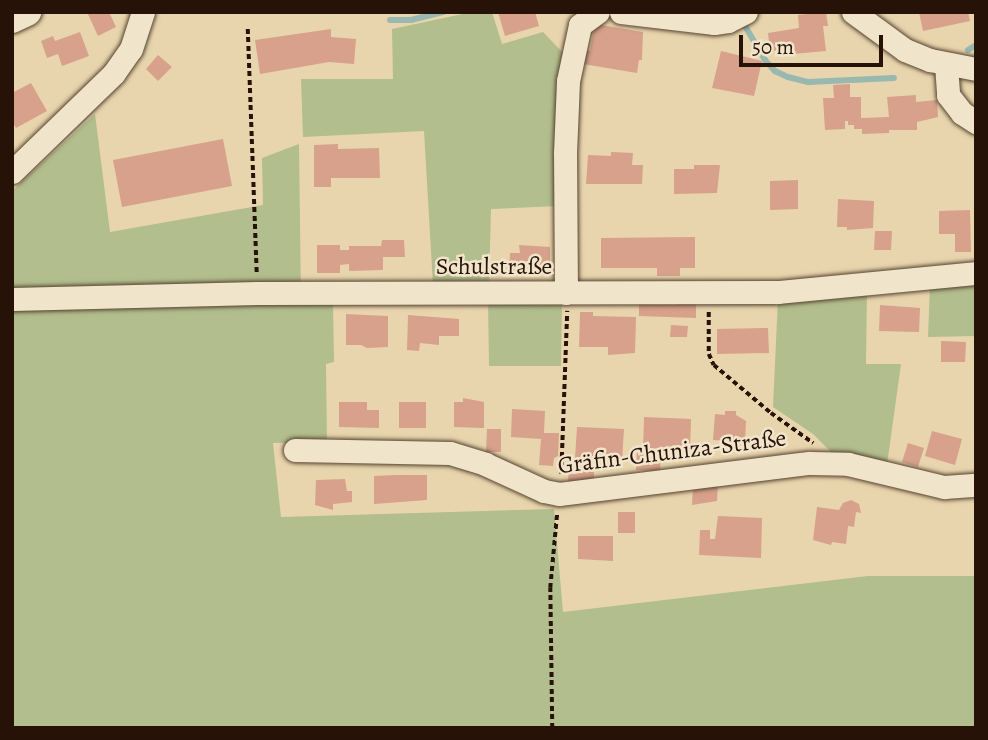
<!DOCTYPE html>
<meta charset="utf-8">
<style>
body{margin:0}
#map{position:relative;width:988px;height:740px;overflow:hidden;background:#e8d5ad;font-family:Alegreya,serif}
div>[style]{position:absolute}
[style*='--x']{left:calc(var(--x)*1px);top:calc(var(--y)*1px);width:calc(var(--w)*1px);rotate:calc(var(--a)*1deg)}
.green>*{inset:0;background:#b2be8d}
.stream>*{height:6px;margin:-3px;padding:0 3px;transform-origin:3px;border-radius:3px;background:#98b8b0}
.building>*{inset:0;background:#d7a18b}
.path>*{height:3.5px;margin-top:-1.75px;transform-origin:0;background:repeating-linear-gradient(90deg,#261207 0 5px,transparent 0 8.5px)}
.roads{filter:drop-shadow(0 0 2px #564330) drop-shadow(0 0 2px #564330)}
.minor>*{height:23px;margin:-11.5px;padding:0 11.5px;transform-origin:11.5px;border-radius:11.5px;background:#f0e4ca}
.tertiary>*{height:28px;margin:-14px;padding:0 14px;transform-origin:14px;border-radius:14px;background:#f0e4ca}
span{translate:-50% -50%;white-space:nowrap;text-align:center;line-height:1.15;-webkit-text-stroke:5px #f0e4ca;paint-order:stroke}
.street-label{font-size:24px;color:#261207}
.frame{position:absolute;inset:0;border:14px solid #261207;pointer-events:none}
.scale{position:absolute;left:739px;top:35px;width:144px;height:32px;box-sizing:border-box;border:4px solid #261207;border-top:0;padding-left:9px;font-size:21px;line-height:24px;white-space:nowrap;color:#261207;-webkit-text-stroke:5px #f0e4ca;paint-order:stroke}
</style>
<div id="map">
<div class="green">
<div style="clip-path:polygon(472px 12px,492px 12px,502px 44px,543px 32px,564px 54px,558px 206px,491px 209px,489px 285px,433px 285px,424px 131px,303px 137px,301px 79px,393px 79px,392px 29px)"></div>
<div style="clip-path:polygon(95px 114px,110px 232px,263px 205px,262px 158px,299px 144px,301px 302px,333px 303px,334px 362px,326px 364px,327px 442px,273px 443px,281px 517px,554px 509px,563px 612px,868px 576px,976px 576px,976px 728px,12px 728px,12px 191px)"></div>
<div style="clip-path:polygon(976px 279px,976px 336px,928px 337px,930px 286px)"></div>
<div style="clip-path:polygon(867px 290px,866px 364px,901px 364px,887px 465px,836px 457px,813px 434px,773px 407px,778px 298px)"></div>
<div style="clip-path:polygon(488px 297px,562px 300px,561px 366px,489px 366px)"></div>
</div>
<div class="stream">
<div style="--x:741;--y:19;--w:48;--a:59.7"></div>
<div style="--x:765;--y:60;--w:15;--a:48"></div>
<div style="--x:775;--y:71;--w:14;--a:25"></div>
<div style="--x:788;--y:77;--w:21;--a:14"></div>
<div style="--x:808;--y:82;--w:86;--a:-2.7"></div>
<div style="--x:390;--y:20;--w:21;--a:0"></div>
<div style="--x:411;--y:20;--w:34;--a:-14"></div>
<div style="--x:968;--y:50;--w:9;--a:-32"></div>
</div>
<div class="building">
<div style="clip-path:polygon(87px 12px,109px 12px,116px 27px,98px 36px)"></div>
<div style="clip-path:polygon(498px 12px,535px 12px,539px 26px,505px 36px)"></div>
<div style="clip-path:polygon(826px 12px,828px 26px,823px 26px,826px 51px,782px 55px,781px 50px,770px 51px,768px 33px,799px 28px,798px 15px)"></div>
<div style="clip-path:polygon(919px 12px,968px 12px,970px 21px,923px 31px)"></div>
<div style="clip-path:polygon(595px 24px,643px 32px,642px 60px,639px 60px,637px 73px,583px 64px,585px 50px,590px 51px)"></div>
<div style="clip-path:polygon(331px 29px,331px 37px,356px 39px,354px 64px,329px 62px,260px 74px,255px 40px)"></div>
<div style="clip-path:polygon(80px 32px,89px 56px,62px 66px,58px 54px,47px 58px,41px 41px,53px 36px,55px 41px)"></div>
<div style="clip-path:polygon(721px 51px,762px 61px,754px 96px,712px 88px)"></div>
<div style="clip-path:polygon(158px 55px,172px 67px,158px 81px,146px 69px)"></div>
<div style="clip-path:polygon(31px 83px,47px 111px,16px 128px,12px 121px,12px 93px)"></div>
<div style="clip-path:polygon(850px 84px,850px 97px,861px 97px,861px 118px,889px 117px,887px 97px,916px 95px,916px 102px,937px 100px,938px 117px,917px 122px,917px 130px,889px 130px,889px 133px,862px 134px,862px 129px,854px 129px,854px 125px,848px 125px,848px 121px,845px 121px,845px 129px,825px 130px,823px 98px,834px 98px,833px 85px)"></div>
<div style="clip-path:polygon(223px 139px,232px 186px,122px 207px,113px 160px)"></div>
<div style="clip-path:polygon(338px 144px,338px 149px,379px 148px,380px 178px,331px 178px,331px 187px,314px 187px,314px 145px)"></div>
<div style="clip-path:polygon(611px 152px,633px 153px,632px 165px,643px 165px,642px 184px,586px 184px,588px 155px,611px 156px)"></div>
<div style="clip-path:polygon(694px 165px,720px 165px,717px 193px,674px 194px,674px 169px,694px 169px)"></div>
<div style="clip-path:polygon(798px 180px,798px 209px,770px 210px,770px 181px)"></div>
<div style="clip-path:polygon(838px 199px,874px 201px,873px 228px,847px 230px,847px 227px,837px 227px)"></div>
<div style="clip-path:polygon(970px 210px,971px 252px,955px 252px,955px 234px,939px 234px,939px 211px)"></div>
<div style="clip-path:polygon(875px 231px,892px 231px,891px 250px,874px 250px)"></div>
<div style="clip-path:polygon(695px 237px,695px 268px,680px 268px,680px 276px,657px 276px,657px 268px,601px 268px,601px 238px)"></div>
<div style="clip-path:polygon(382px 240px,404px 240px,405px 257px,383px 257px,383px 270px,349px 271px,349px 264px,340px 265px,340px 273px,317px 273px,317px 245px,340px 245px,340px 250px,349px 250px,349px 246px,381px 246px)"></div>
<div style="clip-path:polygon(519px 245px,550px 247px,550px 272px,509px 271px,510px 253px,520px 253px)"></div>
<div style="clip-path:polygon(678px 301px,696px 301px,696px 318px,639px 316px,639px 304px,678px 305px)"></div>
<div style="clip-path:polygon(880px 305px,920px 308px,919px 332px,879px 331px)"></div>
<div style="clip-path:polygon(580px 312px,593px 312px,593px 316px,636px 317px,635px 353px,608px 355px,608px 347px,579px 347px)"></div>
<div style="clip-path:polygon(346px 314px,388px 316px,388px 347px,367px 348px,361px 345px,346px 345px)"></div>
<div style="clip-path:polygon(408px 315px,459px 319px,459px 336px,439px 336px,439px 345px,420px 343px,419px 351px,407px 350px)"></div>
<div style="clip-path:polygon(671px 325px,688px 326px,687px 337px,670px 337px)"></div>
<div style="clip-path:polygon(768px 328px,769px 353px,717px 354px,717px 329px)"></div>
<div style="clip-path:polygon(941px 341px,966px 342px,965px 362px,941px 362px)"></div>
<div style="clip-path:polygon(463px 398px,484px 402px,484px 428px,454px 427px,454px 402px,463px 402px)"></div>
<div style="clip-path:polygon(339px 402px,367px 402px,367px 410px,379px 410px,379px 428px,339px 427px)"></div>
<div style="clip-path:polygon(399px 402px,426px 402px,426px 428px,399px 428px)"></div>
<div style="clip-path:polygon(512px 409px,545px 411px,544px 433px,559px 433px,558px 456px,554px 458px,553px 466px,539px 465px,541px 439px,511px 437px)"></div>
<div style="clip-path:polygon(725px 411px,736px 411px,736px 415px,746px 421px,745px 442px,713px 440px,715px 414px,725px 415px)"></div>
<div style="clip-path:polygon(644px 417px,691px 419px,690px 451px,643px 449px)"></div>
<div style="clip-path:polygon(577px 427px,624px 429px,622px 461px,575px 459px)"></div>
<div style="clip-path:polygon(487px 429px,501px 429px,501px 452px,486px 452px)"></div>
<div style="clip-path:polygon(932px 431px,962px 439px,955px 465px,925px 456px)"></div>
<div style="clip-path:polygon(908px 443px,924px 448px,918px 467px,902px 462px)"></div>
<div style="clip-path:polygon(637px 453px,661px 453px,660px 471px,636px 470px)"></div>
<div style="clip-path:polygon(569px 465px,594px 466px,594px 482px,568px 482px)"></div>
<div style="clip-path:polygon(394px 475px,427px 475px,427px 500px,374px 504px,374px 476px)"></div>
<div style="clip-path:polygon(345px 479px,347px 491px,352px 491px,352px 502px,333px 504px,333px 510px,315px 505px,316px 480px)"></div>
<div style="clip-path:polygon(718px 483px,717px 501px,692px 505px,693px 487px)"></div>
<div style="clip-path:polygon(851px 500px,859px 504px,861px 513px,856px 512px,854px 527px,848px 526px,846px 544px,832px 542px,831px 545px,813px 540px,817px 507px,839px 510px,843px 503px)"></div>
<div style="clip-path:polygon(618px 512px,635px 512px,635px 533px,618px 533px)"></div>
<div style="clip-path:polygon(718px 516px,762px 518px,761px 558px,699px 555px,700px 530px,710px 530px,710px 539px,715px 539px)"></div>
<div style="clip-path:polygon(578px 536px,613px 536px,613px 561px,578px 559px)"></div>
</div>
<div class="path">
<div style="--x:248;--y:29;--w:245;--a:87.9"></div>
<div style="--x:709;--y:312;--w:42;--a:90"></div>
<div style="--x:709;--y:354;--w:12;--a:66"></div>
<div style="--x:714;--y:365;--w:75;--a:40.1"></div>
<div style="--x:771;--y:413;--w:52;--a:35.5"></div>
<div style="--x:561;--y:474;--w:163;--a:-87.9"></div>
<div style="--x:552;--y:728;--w:140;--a:-90.8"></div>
<div style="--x:550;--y:588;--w:75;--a:-84.7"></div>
</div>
<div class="roads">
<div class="minor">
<div style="--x:621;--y:12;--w:94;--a:6.7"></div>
<div style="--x:714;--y:23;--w:14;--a:-8"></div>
<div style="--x:728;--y:21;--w:20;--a:-27"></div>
<div style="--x:853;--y:12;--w:64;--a:36.2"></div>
<div style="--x:905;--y:50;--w:27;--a:22"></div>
<div style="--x:930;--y:60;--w:47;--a:11.1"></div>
<div style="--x:946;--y:64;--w:31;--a:86"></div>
<div style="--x:948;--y:95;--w:23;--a:52"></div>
<div style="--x:962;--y:113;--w:17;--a:33"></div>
<div style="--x:12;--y:172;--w:142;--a:-44.1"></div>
<div style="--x:114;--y:73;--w:29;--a:-55"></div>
<div style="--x:131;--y:49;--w:39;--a:-72"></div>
<div style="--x:566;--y:293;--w:140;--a:-90.4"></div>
<div style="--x:565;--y:153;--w:72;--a:-87.6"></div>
<div style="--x:568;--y:81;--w:57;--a:-77.9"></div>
<div style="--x:580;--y:25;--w:22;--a:-36"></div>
<div style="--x:12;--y:299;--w:245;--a:-1.4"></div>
<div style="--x:257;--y:293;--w:521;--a:-0.11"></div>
<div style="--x:778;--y:292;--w:199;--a:-5.5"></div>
<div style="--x:295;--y:450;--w:155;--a:1.1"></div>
<div style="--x:450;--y:453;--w:37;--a:17"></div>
<div style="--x:485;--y:464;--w:65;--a:24.6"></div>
<div style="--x:544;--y:491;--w:15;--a:11"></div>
<div style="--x:559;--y:494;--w:252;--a:-7.1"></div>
<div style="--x:809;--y:463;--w:39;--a:1"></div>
<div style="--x:848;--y:464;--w:99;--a:13.5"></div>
<div style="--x:944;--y:487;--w:32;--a:-4"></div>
</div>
<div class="tertiary">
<div style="--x:12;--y:19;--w:17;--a:-25"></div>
</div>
</div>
<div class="street-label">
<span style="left:494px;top:267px">Schulstraße</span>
<span style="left:672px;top:452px;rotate:-7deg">Gräfin-Chuniza-Straße</span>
</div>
<div class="frame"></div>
<div class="scale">50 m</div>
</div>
